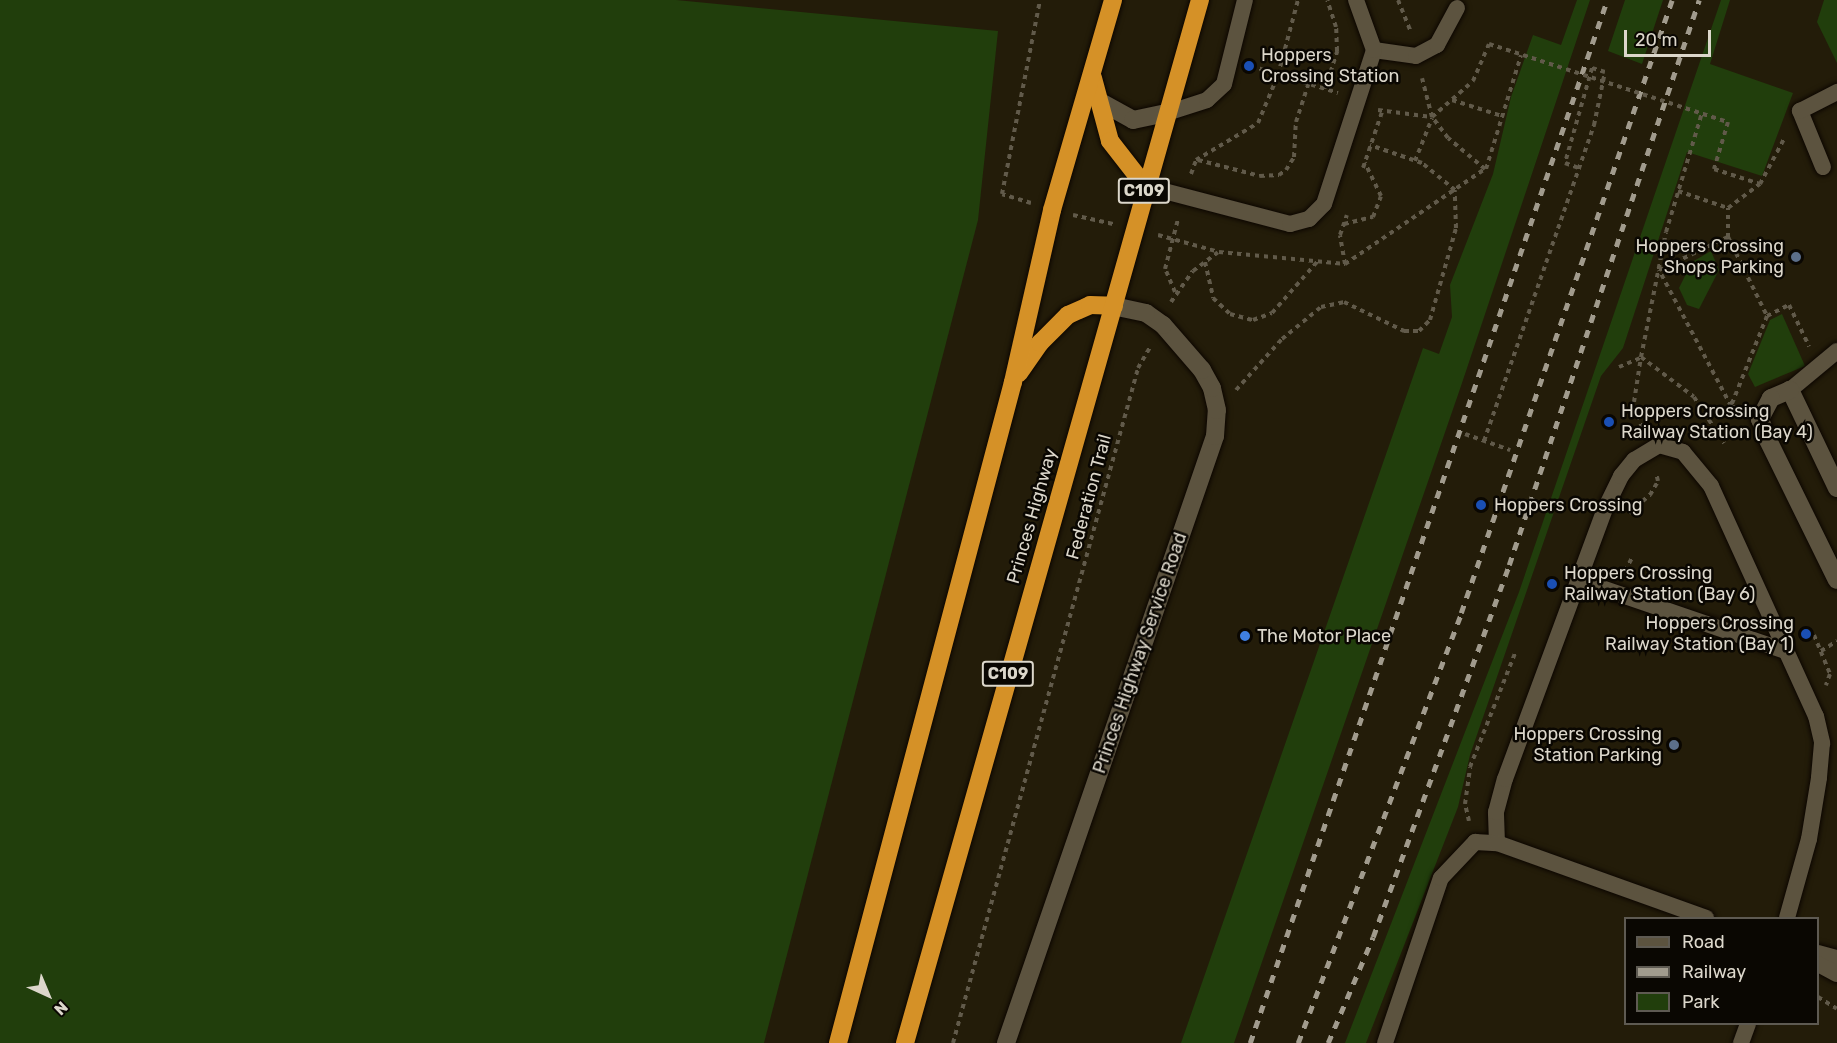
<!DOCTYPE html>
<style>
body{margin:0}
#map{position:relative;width:1837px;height:1043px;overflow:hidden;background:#231c09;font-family:Rubik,sans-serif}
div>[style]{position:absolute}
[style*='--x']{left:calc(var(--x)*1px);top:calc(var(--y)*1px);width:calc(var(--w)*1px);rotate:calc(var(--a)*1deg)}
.green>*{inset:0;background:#213e0c}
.path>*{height:4px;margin-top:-2px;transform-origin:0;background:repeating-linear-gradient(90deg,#615a4a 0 4.5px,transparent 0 9px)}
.roads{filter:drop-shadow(0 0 2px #0c0600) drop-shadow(0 0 2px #0c0600)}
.lane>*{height:16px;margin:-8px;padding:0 8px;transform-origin:8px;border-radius:8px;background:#5c533f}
.street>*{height:18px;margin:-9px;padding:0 9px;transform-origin:9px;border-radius:9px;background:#5c533f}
.highway>*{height:18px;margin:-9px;padding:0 9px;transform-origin:9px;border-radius:9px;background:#d59127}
.rail>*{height:4.5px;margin-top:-2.25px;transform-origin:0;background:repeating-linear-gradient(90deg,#a19b8d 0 8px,transparent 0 16px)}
.path-bridge>*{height:4px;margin-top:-2px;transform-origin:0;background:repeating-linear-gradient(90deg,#615a4a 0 4.5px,transparent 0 9px)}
.dots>*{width:16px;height:16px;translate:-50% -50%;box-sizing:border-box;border:3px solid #0a0702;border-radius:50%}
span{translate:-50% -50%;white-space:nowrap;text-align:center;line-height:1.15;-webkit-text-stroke:5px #0a0702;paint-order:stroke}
.shield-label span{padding:2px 4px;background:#0a0702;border:2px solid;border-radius:4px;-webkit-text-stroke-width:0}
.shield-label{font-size:16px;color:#dcd7cb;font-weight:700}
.poi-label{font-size:18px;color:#dcd7cb}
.left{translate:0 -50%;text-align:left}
.right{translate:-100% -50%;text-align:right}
.street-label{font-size:18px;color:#dcd7cb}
.legend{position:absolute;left:1624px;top:917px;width:195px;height:108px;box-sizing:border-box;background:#0a0702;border:2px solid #5e5a52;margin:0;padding:8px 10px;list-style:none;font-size:18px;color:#dcd7cb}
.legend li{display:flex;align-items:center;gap:12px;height:30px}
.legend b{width:30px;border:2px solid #5e5a52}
.north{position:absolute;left:18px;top:965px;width:60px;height:60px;-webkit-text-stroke:4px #0a0702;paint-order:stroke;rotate:136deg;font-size:16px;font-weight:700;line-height:24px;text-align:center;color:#dcd7cb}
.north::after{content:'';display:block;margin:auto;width:21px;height:27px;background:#dcd7cb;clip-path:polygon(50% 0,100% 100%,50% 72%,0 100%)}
.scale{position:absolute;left:1624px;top:30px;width:87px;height:27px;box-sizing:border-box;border:3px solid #dcd7cb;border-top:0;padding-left:8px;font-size:18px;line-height:21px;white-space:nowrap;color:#dcd7cb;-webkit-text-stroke:4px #0a0702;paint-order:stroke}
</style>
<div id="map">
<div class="green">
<div style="clip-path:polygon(0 0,676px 0,998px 31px,978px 220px,764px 1043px,0 1043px)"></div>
<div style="clip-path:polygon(1577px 0,1590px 0,1461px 386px,1234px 1043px,1181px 1043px,1423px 348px,1439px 354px,1452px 317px,1450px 285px,1493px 174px,1511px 97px,1533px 35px,1561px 45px)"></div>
<div style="clip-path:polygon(1625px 0,1663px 0,1642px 64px,1608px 51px)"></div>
<div style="clip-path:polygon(1721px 0,1730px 0,1710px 64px,1793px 93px,1762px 176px,1687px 152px,1623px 348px,1601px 376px,1470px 755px,1458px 807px,1366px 1043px,1345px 1043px,1519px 592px)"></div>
<div style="clip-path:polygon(1824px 0,1837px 0,1837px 63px,1817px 22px)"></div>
<div style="clip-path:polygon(1711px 251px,1719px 270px,1699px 309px,1687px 305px,1679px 288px,1692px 262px)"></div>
<div style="clip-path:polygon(1782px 314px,1805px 366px,1755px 387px,1748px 374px,1770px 320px)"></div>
</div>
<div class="path">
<div style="--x:1398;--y:0;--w:35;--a:68"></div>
<div style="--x:1251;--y:66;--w:91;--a:17.2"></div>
<div style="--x:1325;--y:89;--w:40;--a:-72"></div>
<div style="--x:1337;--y:51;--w:24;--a:-92"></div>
<div style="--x:1336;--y:27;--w:28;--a:-108"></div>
<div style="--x:1452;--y:100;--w:52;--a:17.7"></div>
<div style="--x:1378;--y:110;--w:54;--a:7.4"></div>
<div style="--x:1432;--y:117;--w:55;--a:-41.3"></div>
<div style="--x:1473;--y:81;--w:40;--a:-66.6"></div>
<div style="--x:1728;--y:122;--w:49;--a:106.6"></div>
<div style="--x:1714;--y:169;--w:48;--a:18.1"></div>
<div style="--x:1198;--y:160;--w:64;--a:14.5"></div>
<div style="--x:1260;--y:176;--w:19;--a:-3"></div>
<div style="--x:1279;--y:175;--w:9;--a:-36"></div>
<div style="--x:1286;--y:170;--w:15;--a:-58"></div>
<div style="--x:1294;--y:157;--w:35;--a:-87"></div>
<div style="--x:1296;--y:122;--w:40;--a:-72"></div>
<div style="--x:1415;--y:161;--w:46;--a:-68.4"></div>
<div style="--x:1363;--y:168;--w:59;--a:-71.3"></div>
<div style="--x:1486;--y:169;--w:119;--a:-72.9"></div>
<div style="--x:1191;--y:174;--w:15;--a:-70"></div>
<div style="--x:1196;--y:160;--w:72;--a:-30.8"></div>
<div style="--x:1258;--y:123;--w:52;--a:-67.4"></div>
<div style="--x:1278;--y:75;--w:78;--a:-75.1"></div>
<div style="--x:1678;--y:191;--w:53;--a:18.8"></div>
<div style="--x:1031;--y:203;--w:30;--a:-163"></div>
<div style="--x:1002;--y:194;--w:198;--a:-78.9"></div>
<div style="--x:1073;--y:215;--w:41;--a:12.7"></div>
<div style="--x:1344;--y:224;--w:30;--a:-14"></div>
<div style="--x:1373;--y:217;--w:22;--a:-69"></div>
<div style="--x:1381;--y:196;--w:37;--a:-116"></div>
<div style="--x:1158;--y:235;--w:63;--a:15.6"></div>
<div style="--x:1219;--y:252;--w:127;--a:5.4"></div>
<div style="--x:1345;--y:264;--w:169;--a:-34.2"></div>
<div style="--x:1485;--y:169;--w:48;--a:-140"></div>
<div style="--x:1448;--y:138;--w:26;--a:-127"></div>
<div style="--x:1432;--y:117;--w:40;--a:-104.4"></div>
<div style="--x:1728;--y:237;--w:29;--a:-90"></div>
<div style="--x:1728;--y:208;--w:40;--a:-37"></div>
<div style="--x:1760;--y:184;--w:53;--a:-62"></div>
<div style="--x:1205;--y:262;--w:37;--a:77"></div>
<div style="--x:1213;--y:298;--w:23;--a:43"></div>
<div style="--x:1230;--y:314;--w:24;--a:15"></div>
<div style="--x:1253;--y:320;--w:20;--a:-20"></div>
<div style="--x:1272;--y:313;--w:68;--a:-48.6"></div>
<div style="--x:1345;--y:264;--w:29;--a:-100"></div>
<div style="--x:1340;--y:235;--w:21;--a:-71"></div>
<div style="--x:1175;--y:292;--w:25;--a:-113"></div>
<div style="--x:1165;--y:269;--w:52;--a:-75.4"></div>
<div style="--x:1171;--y:302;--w:38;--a:-55"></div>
<div style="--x:1193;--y:271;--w:31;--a:-37"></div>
<div style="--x:1767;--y:316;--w:25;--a:-27"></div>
<div style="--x:1789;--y:305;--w:46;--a:64"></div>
<div style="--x:1641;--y:357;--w:66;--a:37"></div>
<div style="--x:1694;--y:397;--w:55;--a:56.9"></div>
<div style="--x:1619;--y:367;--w:23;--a:-23"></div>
<div style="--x:1236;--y:390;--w:69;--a:-48"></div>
<div style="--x:1282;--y:339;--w:50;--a:-39.4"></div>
<div style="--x:1321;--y:307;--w:24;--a:-12"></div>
<div style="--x:1344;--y:302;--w:67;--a:25.8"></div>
<div style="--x:1404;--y:331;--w:15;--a:0"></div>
<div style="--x:1419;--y:331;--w:16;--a:-45"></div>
<div style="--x:1430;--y:320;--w:96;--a:-74.2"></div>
<div style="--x:1456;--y:228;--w:38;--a:-92"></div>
<div style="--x:1455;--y:190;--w:43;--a:-140.7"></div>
<div style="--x:1422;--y:163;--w:55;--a:-160.9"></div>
<div style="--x:1731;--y:406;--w:154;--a:-117.9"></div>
<div style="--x:1659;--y:270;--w:76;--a:-25.6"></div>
<div style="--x:1728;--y:237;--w:88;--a:63.7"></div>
<div style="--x:1767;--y:316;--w:97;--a:111.8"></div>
<div style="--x:1731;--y:406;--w:11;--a:22"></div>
<div style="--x:1642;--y:428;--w:27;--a:-107"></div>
<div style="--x:1634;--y:402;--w:46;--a:-81.2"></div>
<div style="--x:1641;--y:357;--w:127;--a:-78.7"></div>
<div style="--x:1666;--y:232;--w:124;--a:-73.2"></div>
<div style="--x:1465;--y:434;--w:48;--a:19.6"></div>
<div style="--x:1484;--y:441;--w:335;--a:-70.8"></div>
<div style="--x:1594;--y:125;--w:54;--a:-78.3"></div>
<div style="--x:1605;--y:72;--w:14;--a:-163"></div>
<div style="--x:1592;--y:68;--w:99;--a:105.9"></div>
<div style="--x:1565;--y:163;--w:15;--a:20"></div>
<div style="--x:1629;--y:513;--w:28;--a:-41"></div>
<div style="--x:1650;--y:495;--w:16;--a:-60"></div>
<div style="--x:1658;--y:481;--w:8;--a:-104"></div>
<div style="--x:1625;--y:571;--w:17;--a:-62"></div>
<div style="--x:1814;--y:635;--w:42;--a:67.7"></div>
<div style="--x:1830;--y:674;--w:12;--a:110"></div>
<div style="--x:1821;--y:651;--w:19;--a:-32"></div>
<div style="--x:1469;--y:821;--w:17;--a:-103"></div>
<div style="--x:1465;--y:804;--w:37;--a:-82"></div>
<div style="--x:1470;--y:767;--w:125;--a:-68.4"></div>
<div style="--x:1818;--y:997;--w:22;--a:32"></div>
<div style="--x:953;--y:1043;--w:700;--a:-74.67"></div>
<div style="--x:1138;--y:368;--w:24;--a:-60"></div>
</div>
<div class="roads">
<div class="lane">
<div style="--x:1374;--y:50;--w:42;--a:8.1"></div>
<div style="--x:1416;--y:56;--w:24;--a:-28"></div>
<div style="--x:1437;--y:45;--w:42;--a:-61.6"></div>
<div style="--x:1167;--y:113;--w:42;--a:-18"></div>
<div style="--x:1207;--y:100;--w:23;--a:-43"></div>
<div style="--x:1224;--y:84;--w:87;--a:-76"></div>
<div style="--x:1823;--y:167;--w:61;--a:-112.3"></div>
<div style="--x:1800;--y:111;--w:42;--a:-27.2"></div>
<div style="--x:1145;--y:186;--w:150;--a:14.7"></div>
<div style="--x:1290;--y:224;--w:20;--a:-15"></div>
<div style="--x:1309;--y:219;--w:21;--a:-45"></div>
<div style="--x:1324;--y:204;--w:162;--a:-72"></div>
<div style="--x:1374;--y:50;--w:53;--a:-109.8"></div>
<div style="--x:1790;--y:390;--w:61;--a:-39.7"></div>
<div style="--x:1581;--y:581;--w:217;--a:18.9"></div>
<div style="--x:1497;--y:843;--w:31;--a:-92"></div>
<div style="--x:1496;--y:812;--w:34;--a:-75"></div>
<div style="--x:1505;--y:779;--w:288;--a:-69.7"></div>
<div style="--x:1605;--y:509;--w:37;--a:-64"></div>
<div style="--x:1621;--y:476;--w:21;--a:-51"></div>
<div style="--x:1634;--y:460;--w:29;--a:-31"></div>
<div style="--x:1659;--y:445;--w:25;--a:16"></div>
<div style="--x:1683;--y:452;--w:44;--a:50.5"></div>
<div style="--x:1711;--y:486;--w:253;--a:65.5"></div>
<div style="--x:1816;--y:716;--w:28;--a:77"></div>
<div style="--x:1822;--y:743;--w:35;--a:95"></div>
<div style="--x:1819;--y:778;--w:62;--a:99.3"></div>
<div style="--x:1809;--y:839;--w:82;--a:105.6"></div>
<div style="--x:1818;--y:953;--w:20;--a:15"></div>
<div style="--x:1818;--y:964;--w:21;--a:28"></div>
<div style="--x:1385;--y:1043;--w:174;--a:-71.3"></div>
<div style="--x:1441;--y:878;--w:50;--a:-46.6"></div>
<div style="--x:1475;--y:842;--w:22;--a:3"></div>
<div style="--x:1497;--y:843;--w:222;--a:19.7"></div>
<div style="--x:1741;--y:1043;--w:20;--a:-70"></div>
</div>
<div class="street">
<div style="--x:1099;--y:101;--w:39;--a:29"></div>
<div style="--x:1133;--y:120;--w:35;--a:-12"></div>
<div style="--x:1837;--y:488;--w:109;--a:-115.6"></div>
<div style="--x:1790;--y:390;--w:21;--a:157"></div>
<div style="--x:1771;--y:398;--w:24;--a:118"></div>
<div style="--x:1760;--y:419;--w:20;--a:70"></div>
<div style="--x:1767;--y:438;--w:158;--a:63.8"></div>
<div style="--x:1006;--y:1043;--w:642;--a:-71"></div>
<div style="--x:1215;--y:436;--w:26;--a:-86"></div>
<div style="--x:1217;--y:410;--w:23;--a:-103"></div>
<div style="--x:1212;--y:388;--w:21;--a:-119"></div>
<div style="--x:1202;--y:370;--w:60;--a:-130.9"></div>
<div style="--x:1163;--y:325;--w:21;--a:-145"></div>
<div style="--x:1146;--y:313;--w:33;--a:-168"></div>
</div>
<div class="highway">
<div style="--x:1093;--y:78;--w:65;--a:74.9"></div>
<div style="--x:1110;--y:141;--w:57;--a:52.1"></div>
<div style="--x:1019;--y:373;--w:37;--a:-55"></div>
<div style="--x:1040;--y:343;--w:40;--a:-45"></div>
<div style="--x:1068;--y:315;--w:24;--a:-24"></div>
<div style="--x:1090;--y:305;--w:24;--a:2"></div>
<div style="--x:838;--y:1043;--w:684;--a:-75.17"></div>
<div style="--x:1013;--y:382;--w:176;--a:-77.2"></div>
<div style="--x:1052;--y:210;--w:219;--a:-73.8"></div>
<div style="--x:905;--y:1043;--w:1084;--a:-74.21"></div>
</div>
</div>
<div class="rail">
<div style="--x:1250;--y:1043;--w:1102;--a:-71.1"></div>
<div style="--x:1298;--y:1043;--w:460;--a:-69.2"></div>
<div style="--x:1461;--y:613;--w:648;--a:-71.01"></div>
<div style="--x:1328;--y:1043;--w:115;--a:-67"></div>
<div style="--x:1373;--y:937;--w:396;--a:-69.9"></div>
<div style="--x:1509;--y:565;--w:596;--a:-71.41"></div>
</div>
<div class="path-bridge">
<div style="--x:1489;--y:44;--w:251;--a:18.1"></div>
</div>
<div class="dots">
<div style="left:1249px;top:66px;background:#1a4fb4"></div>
<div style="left:1796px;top:257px;background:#5c6f8a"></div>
<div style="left:1609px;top:422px;background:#1a4fb4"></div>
<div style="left:1481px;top:505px;background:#1a4fb4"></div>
<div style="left:1552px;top:584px;background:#1a4fb4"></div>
<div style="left:1806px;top:634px;background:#1a4fb4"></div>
<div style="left:1245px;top:636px;background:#3f7fe0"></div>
<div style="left:1674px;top:745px;background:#5c6f8a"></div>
</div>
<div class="shield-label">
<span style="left:1144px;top:191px">C109</span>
<span style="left:1008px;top:674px">C109</span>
</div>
<div class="poi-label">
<span class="left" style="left:1261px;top:66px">Hoppers<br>Crossing Station</span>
<span class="right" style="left:1784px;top:257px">Hoppers Crossing<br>Shops Parking</span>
<span class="left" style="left:1621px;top:422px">Hoppers Crossing<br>Railway Station (Bay 4)</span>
<span class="left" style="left:1494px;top:505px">Hoppers Crossing</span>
<span class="left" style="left:1564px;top:584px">Hoppers Crossing<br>Railway Station (Bay 6)</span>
<span class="right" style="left:1794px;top:634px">Hoppers Crossing<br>Railway Station (Bay 1)</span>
<span class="left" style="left:1257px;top:636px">The Motor Place</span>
<span class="right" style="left:1662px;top:745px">Hoppers Crossing<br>Station Parking</span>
</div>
<div class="street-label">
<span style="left:1089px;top:497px;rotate:-75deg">Federation Trail</span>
<span style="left:1032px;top:516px;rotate:-74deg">Princes Highway</span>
<span style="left:1140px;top:653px;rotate:-71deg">Princes Highway Service Road</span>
</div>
<ul class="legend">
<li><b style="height:8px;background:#5c533f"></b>Road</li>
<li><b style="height:8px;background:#a19b8d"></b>Railway</li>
<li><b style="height:16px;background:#213e0c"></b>Park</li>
</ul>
<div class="north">N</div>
<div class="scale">20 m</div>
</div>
